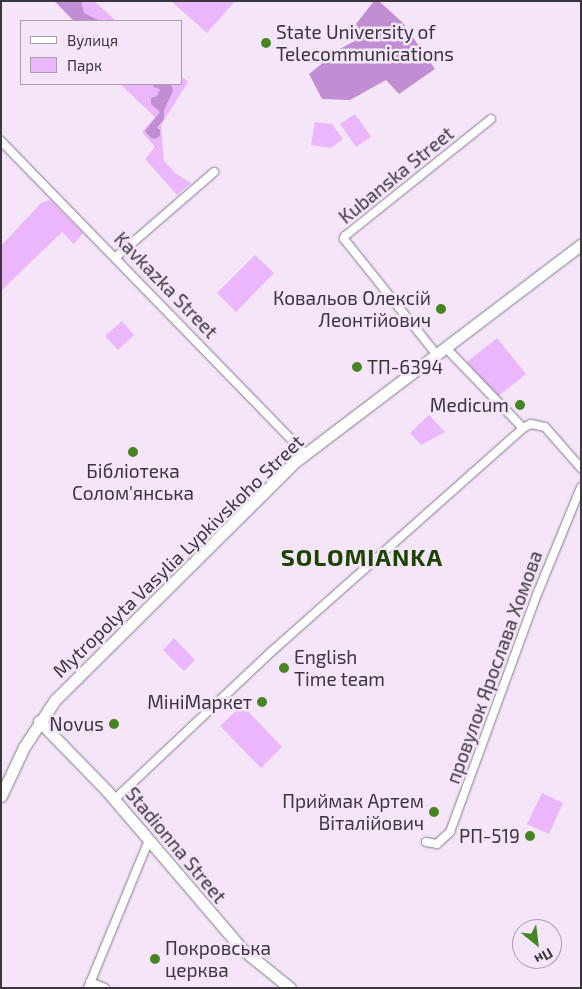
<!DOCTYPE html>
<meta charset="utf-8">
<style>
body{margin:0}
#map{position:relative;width:582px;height:989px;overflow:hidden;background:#f4e5f9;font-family:"Exo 2",sans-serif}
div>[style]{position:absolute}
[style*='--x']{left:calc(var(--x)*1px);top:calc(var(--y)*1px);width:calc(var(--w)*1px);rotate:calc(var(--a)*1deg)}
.green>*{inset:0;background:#ebb6fc}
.forest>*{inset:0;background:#c28ed3}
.roads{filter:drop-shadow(0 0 1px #877a8c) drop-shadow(0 0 1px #877a8c)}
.street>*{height:8px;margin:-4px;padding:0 4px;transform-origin:4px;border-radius:4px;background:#fff}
.secondary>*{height:11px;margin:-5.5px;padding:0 5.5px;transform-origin:5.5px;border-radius:5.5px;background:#fff}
.dots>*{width:14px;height:14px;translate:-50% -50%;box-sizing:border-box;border:2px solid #f4e5f9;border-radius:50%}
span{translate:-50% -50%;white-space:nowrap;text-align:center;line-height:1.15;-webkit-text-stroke:5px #f4e5f9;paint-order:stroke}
.poi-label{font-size:19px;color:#3b353d}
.left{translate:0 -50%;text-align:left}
.right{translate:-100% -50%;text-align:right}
.street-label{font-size:19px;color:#3b353d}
.district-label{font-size:24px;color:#1b4302;font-weight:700;letter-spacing:1px}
.frame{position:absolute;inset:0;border:2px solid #3b353d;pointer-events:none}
.legend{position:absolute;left:20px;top:20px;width:162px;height:65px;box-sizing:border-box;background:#f4e5f9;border:1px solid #aa9fae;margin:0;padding:6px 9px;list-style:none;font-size:15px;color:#3b353d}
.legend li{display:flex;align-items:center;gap:10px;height:25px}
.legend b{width:25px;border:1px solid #aa9fae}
.north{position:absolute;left:512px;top:919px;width:50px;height:50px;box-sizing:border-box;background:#f4e5f9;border:1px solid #aa9fae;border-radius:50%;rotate:151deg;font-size:14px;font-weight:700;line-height:20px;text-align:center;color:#3b353d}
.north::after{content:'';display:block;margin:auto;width:18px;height:22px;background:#468424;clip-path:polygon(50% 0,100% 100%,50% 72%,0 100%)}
</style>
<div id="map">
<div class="green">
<div style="clip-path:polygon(54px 1px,94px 1px,116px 21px,73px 21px)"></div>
<div style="clip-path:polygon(171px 1px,235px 1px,207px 33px)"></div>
<div style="clip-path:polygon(181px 76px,188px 82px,161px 125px,164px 161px,175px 173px,191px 183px,177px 195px,145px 159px,155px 147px,142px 132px,155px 117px,120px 84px,181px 84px)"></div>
<div style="clip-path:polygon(355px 114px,371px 137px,356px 147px,340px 124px)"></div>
<div style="clip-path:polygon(315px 122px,332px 124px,343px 139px,331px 148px,311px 145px)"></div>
<div style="clip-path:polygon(50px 200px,83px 233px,74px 244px,62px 232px,1px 291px,1px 246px,41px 203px)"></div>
<div style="clip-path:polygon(255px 255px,274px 273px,236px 312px,217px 293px)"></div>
<div style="clip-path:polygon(122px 321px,134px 335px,118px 350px,105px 336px)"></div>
<div style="clip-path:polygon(497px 338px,526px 374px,497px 397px,467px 362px)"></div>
<div style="clip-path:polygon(429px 415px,445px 432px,421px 445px,410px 433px)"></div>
<div style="clip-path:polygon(174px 638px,195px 660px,184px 671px,163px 650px)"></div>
<div style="clip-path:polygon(242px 705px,282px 747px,261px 768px,220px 726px)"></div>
<div style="clip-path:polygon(542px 793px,563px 803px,549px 834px,527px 824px)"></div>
</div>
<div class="forest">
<div style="clip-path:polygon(55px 1px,81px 1px,84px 13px,100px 21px,74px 21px)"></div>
<div style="clip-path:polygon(374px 1px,379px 1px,403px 23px,435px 69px,399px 94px,386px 80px,350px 100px,322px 99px,309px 74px,340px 49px,363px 36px,356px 24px)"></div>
<div style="clip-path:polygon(152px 84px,171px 84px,173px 91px,164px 110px,164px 119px,157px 128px,160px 130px,160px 136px,155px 139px,151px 138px,145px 131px,160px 112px,151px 104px,151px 98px,157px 96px,160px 89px,154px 87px)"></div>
</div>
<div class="roads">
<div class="street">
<div style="--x:1;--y:141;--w:436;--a:45.8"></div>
<div style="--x:116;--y:257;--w:130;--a:-40.9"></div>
<div style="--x:446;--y:348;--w:111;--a:46.1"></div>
<div style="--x:437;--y:355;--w:149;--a:-128.7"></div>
<div style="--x:344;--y:239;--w:3;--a:-72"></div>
<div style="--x:345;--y:236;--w:187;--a:-38.7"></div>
<div style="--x:115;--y:799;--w:214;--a:-43.3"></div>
<div style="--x:271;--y:652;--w:337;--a:-41.6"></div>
<div style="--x:523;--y:428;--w:9;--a:-27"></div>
<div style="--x:531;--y:424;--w:14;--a:12"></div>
<div style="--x:545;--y:427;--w:55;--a:48.7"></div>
<div style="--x:426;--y:842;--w:11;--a:10"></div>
<div style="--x:437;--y:844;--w:18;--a:-43"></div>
<div style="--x:450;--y:832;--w:256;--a:-69.9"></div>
<div style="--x:538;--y:592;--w:113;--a:-67.7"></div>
<div style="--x:90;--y:982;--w:16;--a:22"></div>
<div style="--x:88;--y:988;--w:160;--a:-67.6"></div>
</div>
<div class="secondary">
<div style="--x:39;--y:721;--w:98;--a:45.8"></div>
<div style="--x:107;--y:791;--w:208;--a:49.5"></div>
<div style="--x:242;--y:949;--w:62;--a:39.1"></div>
<div style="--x:1;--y:796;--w:54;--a:-64.9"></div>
<div style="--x:24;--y:747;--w:56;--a:-56.6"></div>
<div style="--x:55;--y:700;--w:339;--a:-44.8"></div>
<div style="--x:296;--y:461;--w:358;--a:-37.2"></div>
</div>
</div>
<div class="dots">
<div style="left:266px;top:43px;background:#468424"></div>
<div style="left:441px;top:309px;background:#468424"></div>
<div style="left:357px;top:367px;background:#468424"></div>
<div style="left:520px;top:405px;background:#468424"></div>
<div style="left:133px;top:452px;background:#468424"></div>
<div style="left:284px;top:668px;background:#468424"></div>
<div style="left:262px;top:702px;background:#468424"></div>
<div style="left:114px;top:724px;background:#468424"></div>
<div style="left:434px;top:812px;background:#468424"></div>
<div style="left:530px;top:836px;background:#468424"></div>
<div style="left:155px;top:959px;background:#468424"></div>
</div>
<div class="poi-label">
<span class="left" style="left:276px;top:43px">State University of<br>Telecommunications</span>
<span class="right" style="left:431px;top:309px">Ковальов Олексій<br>Леонтійович</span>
<span class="left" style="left:367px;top:367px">ТП-6394</span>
<span class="right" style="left:509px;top:405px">Medicum</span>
<span style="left:133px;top:482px">Бібліотека<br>Солом'янська</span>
<span class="left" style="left:294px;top:668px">English<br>Time team</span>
<span class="right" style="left:252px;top:702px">МініМаркет</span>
<span class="right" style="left:104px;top:724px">Novus</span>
<span class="right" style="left:424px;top:812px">Приймак Артем<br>Віталійович</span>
<span class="right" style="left:520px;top:836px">РП-519</span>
<span class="left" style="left:165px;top:959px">Покровська<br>церква</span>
</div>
<div class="street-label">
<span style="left:396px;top:175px;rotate:-39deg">Kubanska Street</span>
<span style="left:166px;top:285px;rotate:46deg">Kavkazka Street</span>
<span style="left:178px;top:556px;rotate:-44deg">Mytropolyta Vasylia Lypkivskoho Street</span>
<span style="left:494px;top:667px;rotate:-70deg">провулок Ярослава Хомова</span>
<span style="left:176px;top:845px;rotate:50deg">Stadionna Street</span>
</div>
<div class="district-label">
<span style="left:362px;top:557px">SOLOMIANKA</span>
</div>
<div class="frame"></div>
<ul class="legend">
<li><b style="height:6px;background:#fff"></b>Вулиця</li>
<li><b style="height:14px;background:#ebb6fc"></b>Парк</li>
</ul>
<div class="north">Пн</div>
</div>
